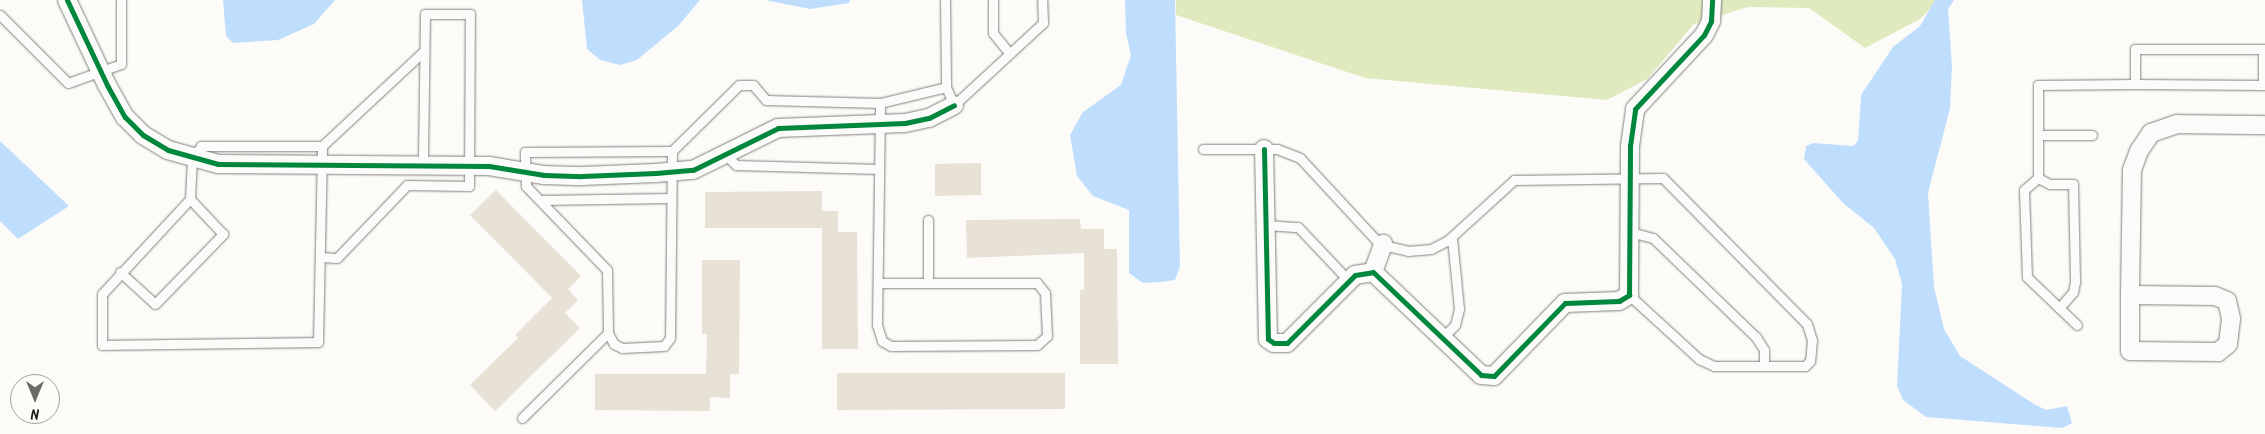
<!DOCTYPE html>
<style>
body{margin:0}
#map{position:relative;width:2265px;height:434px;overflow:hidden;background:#fcfbf8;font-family:Kalam,sans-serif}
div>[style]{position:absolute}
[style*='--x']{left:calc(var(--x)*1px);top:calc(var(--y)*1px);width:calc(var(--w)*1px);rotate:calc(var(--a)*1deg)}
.green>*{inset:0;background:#e0eabf}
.water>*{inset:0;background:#bfdefd}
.building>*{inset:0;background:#e7e1d6}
.roads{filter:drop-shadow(0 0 1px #81807f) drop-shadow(0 0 1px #81807f)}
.service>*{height:9px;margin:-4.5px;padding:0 4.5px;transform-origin:4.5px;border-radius:4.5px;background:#fbfbf9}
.minor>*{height:18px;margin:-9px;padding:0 9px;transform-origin:9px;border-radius:9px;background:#fbfbf9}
.cycleway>*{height:5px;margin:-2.5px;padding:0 2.5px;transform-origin:2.5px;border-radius:2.5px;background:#00873e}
span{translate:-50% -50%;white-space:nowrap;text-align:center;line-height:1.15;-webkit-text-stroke:4.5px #fdfcf7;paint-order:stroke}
.north{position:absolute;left:10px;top:374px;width:50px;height:50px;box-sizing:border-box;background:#fdfcf7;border:1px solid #a3a29f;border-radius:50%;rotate:180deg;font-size:14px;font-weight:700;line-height:20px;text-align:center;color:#1c1c1c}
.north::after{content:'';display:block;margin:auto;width:18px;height:22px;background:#6a6a69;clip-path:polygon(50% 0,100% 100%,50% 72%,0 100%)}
</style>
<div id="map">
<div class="green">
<div style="clip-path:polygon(1176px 0,1939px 0,1920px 19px,1865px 48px,1809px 8px,1748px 7px,1694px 24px,1647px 79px,1607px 100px,1365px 78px,1176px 15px)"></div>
</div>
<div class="water">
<div style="clip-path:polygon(223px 0,335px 0,314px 24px,278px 40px,233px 43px,226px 36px)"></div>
<div style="clip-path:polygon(582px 0,700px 0,679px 25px,637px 60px,620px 65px,600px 60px,587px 49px)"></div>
<div style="clip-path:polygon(765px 0,850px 0,849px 3px,810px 9px)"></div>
<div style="clip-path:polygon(1125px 0,1175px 0,1180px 267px,1175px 280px,1161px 282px,1143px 283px,1129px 273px,1129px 210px,1093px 196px,1077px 176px,1070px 135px,1083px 112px,1121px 85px,1131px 55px,1126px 33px)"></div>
<div style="clip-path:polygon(1935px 0,1954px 0,1948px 9px,1952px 66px,1950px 108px,1928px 193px,1934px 287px,1944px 329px,1960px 356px,2034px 404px,2046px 410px,2067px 406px,2072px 423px,2062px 428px,1926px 417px,1903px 400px,1897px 386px,1902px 284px,1895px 259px,1874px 228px,1843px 203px,1804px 159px,1806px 146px,1813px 143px,1853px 146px,1858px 141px,1861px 95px,1893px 47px,1920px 26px)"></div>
<div style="clip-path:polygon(0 141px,69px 206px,18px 239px,0 221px)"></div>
</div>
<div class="building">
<div style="clip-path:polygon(981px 163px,981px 195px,935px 196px,935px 164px)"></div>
<div style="clip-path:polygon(496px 190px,581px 276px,568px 289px,578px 300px,565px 313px,580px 328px,495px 411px,470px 385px,518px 338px,515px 335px,552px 298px,470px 215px)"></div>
<div style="clip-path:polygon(822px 191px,822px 211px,838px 211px,838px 232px,857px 232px,858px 349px,822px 349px,822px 228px,705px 228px,705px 192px)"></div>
<div style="clip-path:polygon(1080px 219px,1081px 229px,1104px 229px,1104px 249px,1117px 249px,1118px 364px,1080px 364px,1080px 290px,1084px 290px,1084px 253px,967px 258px,966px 220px)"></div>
<div style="clip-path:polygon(702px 260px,740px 260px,739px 374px,730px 374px,730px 398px,710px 397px,710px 411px,595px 410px,595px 374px,706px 374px,707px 334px,702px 334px)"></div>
<div style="clip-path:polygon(837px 373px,1065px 373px,1065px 409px,837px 410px)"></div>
</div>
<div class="roads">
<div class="service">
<div style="--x:945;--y:0;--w:87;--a:89.3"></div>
<div style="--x:946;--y:87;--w:20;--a:66"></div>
<div style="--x:954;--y:105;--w:121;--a:-42.7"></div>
<div style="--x:1043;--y:23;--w:23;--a:-92"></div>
<div style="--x:993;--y:0;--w:33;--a:90"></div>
<div style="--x:993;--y:33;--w:26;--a:51"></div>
<div style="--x:0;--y:15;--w:96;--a:45"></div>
<div style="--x:68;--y:83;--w:56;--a:-19.7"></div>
<div style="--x:121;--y:64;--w:64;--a:-90"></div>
<div style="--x:2263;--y:49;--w:36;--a:90"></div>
<div style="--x:2135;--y:84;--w:130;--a:0.4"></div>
<div style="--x:2038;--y:135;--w:54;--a:0"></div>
<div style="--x:322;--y:146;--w:121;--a:180"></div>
<div style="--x:201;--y:146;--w:16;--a:125"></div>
<div style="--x:192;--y:159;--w:40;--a:92.9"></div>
<div style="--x:190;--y:199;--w:129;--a:132.8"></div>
<div style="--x:102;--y:294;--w:51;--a:90"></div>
<div style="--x:102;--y:345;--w:216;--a:-0.8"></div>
<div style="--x:318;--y:342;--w:196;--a:-88.8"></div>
<div style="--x:322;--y:146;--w:139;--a:-43"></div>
<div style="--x:1203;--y:149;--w:74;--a:0"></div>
<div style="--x:1277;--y:149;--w:25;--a:21"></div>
<div style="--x:1300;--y:158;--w:112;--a:47.2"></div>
<div style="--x:1376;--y:240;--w:13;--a:29"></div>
<div style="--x:1387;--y:246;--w:22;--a:13"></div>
<div style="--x:1408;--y:251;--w:23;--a:-5"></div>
<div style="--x:1431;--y:249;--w:18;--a:-27"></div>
<div style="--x:1447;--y:241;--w:91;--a:-42.3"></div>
<div style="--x:1514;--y:180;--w:149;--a:-0.8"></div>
<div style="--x:1663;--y:178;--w:205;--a:45.4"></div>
<div style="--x:1807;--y:324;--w:17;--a:73"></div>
<div style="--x:1812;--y:340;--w:21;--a:95"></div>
<div style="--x:1810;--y:361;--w:7;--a:135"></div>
<div style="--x:1805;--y:366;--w:91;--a:180"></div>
<div style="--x:1714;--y:366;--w:17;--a:-155"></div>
<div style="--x:1699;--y:359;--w:95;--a:-137.6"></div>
<div style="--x:672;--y:151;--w:187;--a:90.6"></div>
<div style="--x:670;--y:338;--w:10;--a:127"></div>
<div style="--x:664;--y:346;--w:42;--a:177.3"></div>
<div style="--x:622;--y:348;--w:9;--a:-153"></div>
<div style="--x:614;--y:344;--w:13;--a:-119"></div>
<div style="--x:608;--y:333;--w:63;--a:-90.9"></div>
<div style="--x:607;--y:270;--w:117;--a:-134"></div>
<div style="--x:526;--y:186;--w:34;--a:-92"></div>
<div style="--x:525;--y:152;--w:147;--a:-0.4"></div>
<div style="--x:672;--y:151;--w:94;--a:-44.6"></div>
<div style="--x:739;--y:85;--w:14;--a:0"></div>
<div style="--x:753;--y:85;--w:20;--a:49"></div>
<div style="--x:766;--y:100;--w:114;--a:1.5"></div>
<div style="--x:880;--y:103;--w:68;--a:-13.6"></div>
<div style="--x:725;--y:154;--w:16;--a:45"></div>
<div style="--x:736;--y:165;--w:143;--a:1.6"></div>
<div style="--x:2038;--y:178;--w:13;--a:27"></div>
<div style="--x:2050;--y:184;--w:23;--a:0"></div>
<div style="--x:2073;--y:184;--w:98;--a:88.8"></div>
<div style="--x:2075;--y:282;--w:10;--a:101"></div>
<div style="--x:2073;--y:292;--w:21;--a:131"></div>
<div style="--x:540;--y:200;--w:130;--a:-0.9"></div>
<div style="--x:928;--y:220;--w:63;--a:90"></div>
<div style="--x:1266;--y:225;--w:32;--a:4"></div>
<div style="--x:1298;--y:227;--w:74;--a:46.6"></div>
<div style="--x:1630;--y:232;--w:24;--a:15"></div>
<div style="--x:1653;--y:238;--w:143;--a:43.9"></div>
<div style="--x:1756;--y:337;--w:15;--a:58"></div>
<div style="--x:1764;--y:350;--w:16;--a:90"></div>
<div style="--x:320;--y:257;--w:17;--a:3"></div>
<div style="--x:337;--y:258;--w:101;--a:-46.2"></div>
<div style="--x:407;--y:185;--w:62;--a:0.9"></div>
<div style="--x:469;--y:186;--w:172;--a:-89.7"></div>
<div style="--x:470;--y:14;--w:45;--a:180"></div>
<div style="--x:425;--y:14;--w:151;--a:90.8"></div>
<div style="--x:120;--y:272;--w:47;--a:42.4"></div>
<div style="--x:155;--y:304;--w:98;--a:-45.8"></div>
<div style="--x:223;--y:234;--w:48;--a:-133.3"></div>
<div style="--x:878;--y:283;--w:159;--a:0"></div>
<div style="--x:1037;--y:283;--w:13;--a:51"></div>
<div style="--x:1045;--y:293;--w:43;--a:87.3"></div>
<div style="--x:1047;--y:336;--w:13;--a:138"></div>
<div style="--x:1037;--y:345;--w:146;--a:179.6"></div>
<div style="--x:891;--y:346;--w:10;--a:-151"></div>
<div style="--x:882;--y:341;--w:17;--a:-107"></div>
<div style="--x:877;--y:325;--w:222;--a:-89.2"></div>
<div style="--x:2077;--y:325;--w:69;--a:-136.2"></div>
<div style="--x:2027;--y:277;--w:87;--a:-92"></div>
<div style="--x:2024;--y:190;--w:18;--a:-41"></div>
<div style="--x:2038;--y:178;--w:93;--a:-90"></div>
<div style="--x:2038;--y:85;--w:97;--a:-0.6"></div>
<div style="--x:2135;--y:84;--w:35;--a:-90"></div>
<div style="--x:2135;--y:49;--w:130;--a:0"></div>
<div style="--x:1442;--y:338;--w:18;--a:-45"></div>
<div style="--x:1455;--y:325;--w:16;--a:-76"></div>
<div style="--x:1459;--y:309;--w:72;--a:-95.6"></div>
<div style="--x:522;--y:418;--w:121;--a:-44.7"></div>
</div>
<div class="minor">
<div style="--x:67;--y:0;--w:94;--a:64.8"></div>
<div style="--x:107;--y:85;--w:37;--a:61"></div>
<div style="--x:125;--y:117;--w:25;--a:45"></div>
<div style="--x:143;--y:135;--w:29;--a:31"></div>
<div style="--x:168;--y:150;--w:52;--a:15.6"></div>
<div style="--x:218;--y:164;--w:271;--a:0.4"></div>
<div style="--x:489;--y:166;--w:56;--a:9.3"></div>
<div style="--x:544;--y:175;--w:38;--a:2"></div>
<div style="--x:582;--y:176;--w:74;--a:-2.3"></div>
<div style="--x:656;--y:173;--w:37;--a:-5"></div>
<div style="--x:693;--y:170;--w:95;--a:-26.3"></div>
<div style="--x:778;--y:128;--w:127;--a:-2.3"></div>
<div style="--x:905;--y:123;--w:25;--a:-12"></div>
<div style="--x:929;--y:118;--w:28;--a:-27"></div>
<div style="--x:1264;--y:149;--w:190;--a:88.8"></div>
<div style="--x:1268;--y:339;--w:7;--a:34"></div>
<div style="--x:1274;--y:343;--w:13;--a:0"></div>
<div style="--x:1287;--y:343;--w:96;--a:-45"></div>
<div style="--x:1355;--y:275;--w:18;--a:-9"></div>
<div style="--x:1373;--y:272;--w:149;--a:43.6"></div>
<div style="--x:1481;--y:375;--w:13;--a:4"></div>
<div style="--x:1494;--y:376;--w:102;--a:-45.8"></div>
<div style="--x:1565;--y:303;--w:54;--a:-2.1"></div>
<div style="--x:1619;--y:301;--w:12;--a:-31"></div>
<div style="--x:1629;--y:295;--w:149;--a:-89.6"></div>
<div style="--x:1630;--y:146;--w:37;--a:-82"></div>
<div style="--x:1635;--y:109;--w:101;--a:-47"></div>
<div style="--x:1704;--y:35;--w:16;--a:-63"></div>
<div style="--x:1711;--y:21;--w:21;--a:-87"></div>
<div style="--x:1373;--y:272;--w:30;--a:-70"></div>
<div style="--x:2130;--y:295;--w:85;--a:0.7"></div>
<div style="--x:2215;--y:296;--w:13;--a:23"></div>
<div style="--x:2227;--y:301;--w:18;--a:77"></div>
<div style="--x:2231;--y:319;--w:25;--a:97"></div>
<div style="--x:2228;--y:344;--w:13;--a:141"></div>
<div style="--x:2218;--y:352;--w:88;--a:-179.3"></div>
<div style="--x:2130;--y:351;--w:56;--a:-90"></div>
<div style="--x:2130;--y:295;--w:125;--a:-89.1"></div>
<div style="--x:2132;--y:170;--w:20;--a:-70"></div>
<div style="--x:2139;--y:151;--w:22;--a:-56"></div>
<div style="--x:2151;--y:133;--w:28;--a:-19"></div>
<div style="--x:2177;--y:124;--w:88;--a:0.7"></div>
</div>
</div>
<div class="cycleway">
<div style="--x:67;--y:0;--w:94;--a:64.8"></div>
<div style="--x:107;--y:85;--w:37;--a:61"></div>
<div style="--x:125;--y:117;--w:25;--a:45"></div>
<div style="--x:143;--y:135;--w:29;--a:31"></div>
<div style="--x:168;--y:150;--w:52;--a:15.6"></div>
<div style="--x:218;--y:164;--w:271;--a:0.4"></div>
<div style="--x:489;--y:166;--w:56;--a:9.3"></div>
<div style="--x:544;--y:175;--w:38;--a:2"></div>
<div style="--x:582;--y:176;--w:74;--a:-2.3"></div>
<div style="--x:656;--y:173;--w:37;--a:-5"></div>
<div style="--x:693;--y:170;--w:95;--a:-26.3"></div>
<div style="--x:778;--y:128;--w:127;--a:-2.3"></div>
<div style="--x:905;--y:123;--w:25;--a:-12"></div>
<div style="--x:929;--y:118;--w:28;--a:-27"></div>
<div style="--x:1264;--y:149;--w:190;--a:88.8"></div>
<div style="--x:1268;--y:339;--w:7;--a:34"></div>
<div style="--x:1274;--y:343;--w:13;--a:0"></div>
<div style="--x:1287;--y:343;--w:96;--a:-45"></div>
<div style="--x:1355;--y:275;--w:18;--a:-9"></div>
<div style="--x:1373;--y:272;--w:149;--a:43.6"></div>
<div style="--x:1481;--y:375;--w:13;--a:4"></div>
<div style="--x:1494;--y:376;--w:102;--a:-45.8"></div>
<div style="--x:1565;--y:303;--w:54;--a:-2.1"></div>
<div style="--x:1619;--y:301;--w:12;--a:-31"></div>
<div style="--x:1629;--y:295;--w:149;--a:-89.6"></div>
<div style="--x:1630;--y:146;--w:37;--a:-82"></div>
<div style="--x:1635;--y:109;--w:101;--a:-47"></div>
<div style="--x:1704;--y:35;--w:16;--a:-63"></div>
<div style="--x:1711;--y:21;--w:21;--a:-87"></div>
</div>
<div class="north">N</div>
</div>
